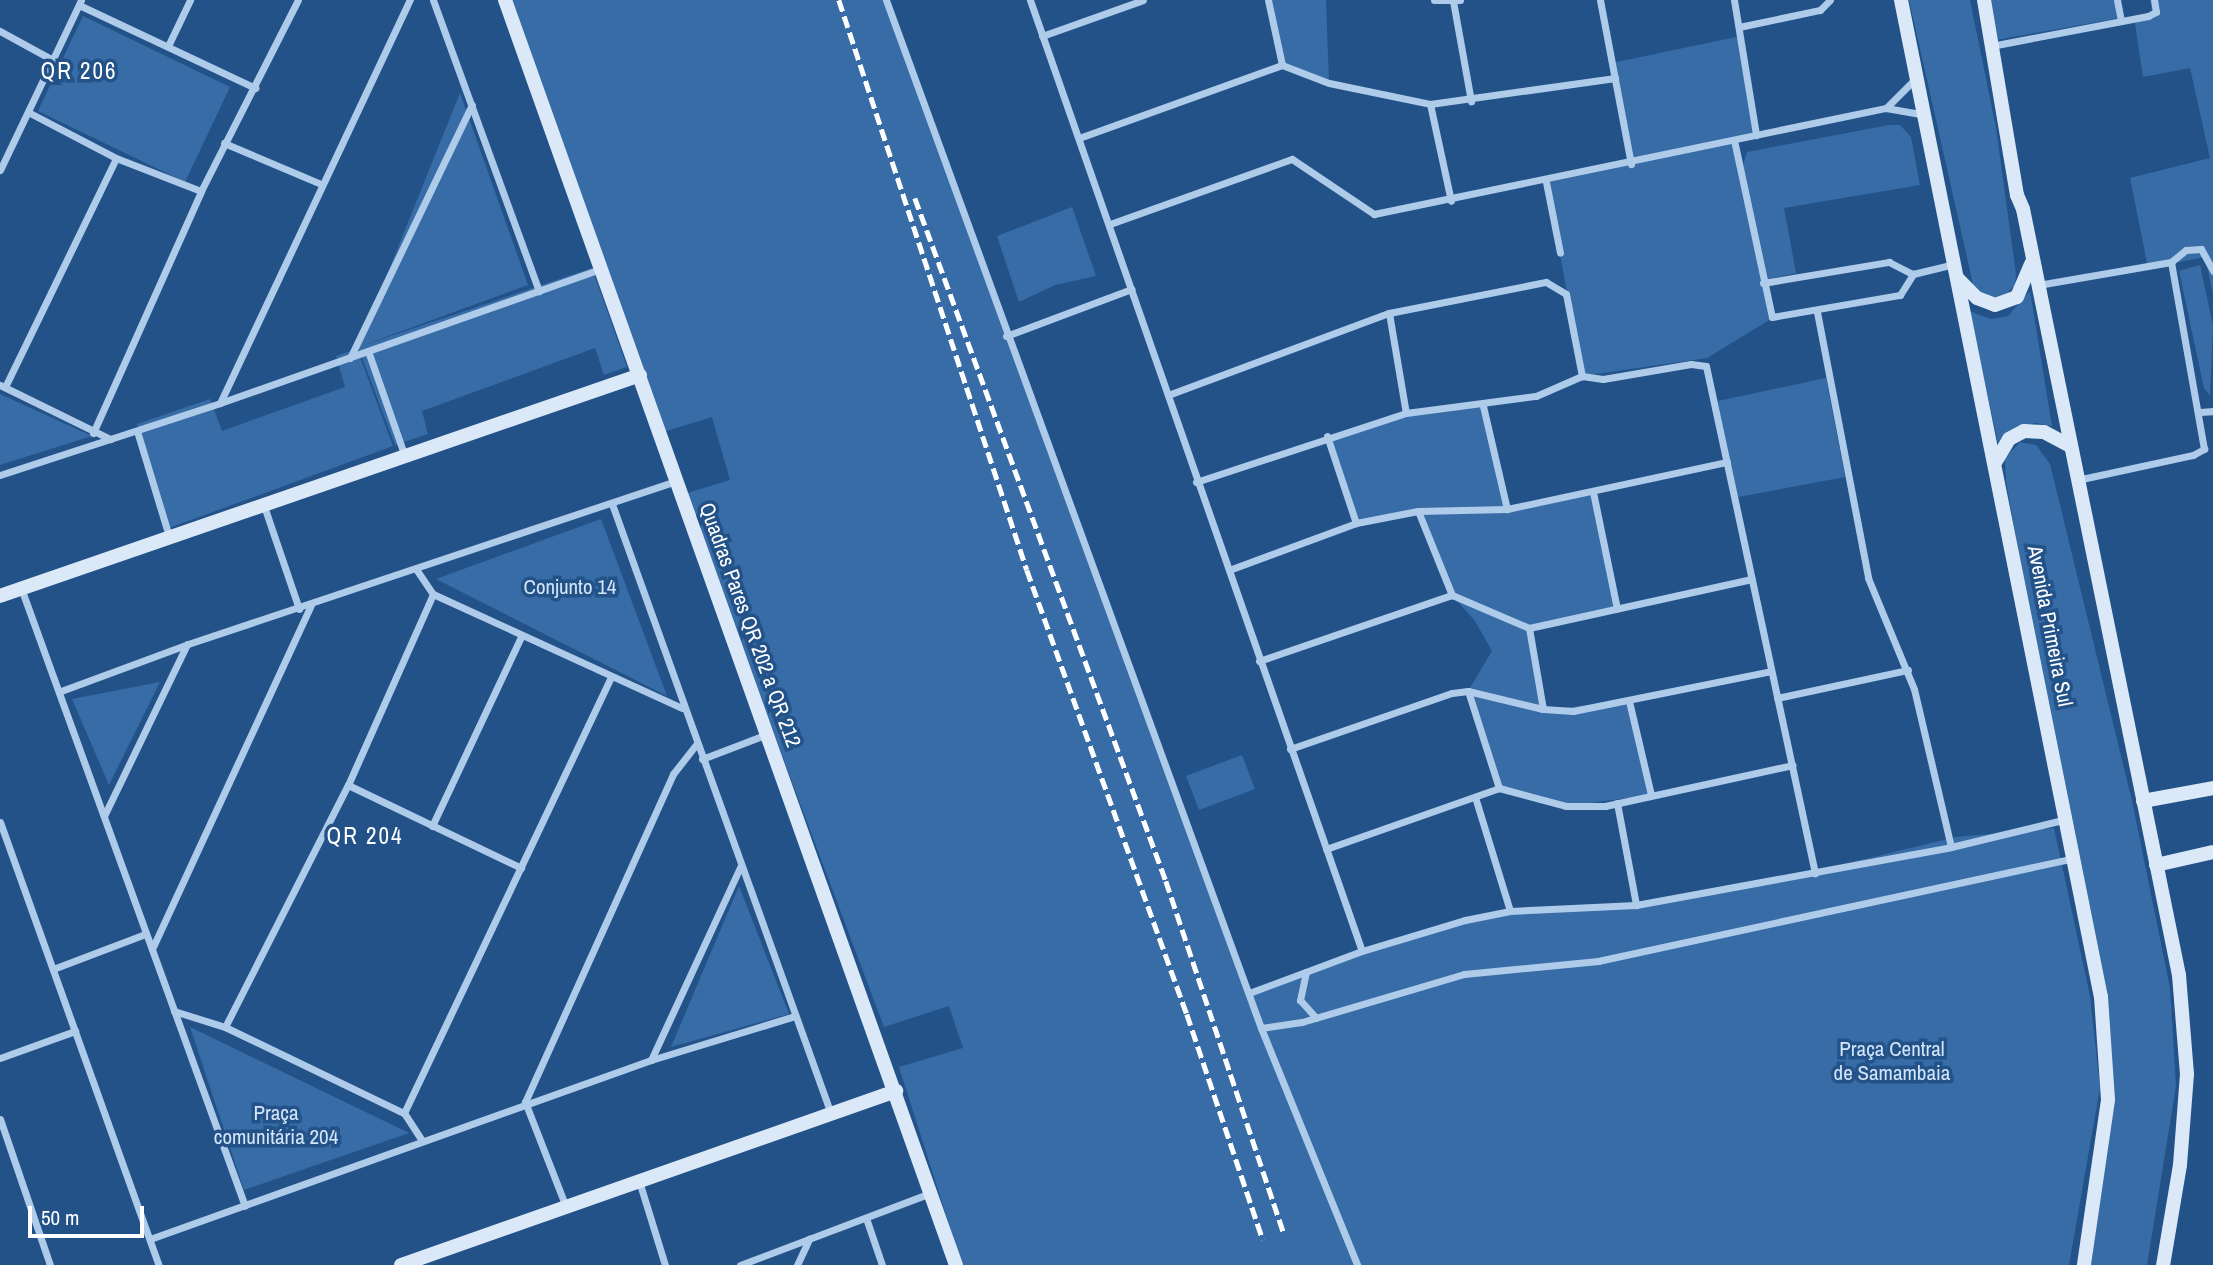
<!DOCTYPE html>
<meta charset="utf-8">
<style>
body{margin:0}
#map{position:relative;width:2213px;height:1265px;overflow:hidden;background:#235289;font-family:"Archivo Narrow",sans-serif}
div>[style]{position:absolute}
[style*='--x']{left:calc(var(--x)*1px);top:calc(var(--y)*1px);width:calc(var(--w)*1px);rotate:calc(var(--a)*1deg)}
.green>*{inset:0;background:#376ca6}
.street>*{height:7px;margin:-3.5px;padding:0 3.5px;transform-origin:3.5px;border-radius:3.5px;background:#afcbea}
.secondary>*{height:14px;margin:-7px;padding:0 7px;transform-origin:7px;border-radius:7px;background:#dae8f8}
.rail>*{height:4.5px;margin-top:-2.25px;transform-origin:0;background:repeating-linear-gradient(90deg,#fff 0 12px,transparent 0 17px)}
span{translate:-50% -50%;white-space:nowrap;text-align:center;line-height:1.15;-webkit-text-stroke:7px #235289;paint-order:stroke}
.park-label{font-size:21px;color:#d3e5f8}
.street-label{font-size:21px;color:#fff}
.neighbourhood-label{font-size:23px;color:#fff;letter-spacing:2px}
.scale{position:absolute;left:28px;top:1206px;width:116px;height:32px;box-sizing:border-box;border:4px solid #fff;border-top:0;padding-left:9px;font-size:21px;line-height:24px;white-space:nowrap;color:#fff;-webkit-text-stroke:5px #235289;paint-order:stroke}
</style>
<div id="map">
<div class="green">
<div style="clip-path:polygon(512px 0,887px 0,1249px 993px,1362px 951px,1510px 911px,1636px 905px,1815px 871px,1956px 837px,2054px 828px,2090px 996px,2100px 1088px,2069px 1265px,962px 1265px,899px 1067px,963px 1048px,949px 1006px,884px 1027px,684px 494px,730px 480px,712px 417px,663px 432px)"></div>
<div style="clip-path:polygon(1268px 0,1326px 0,1329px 82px,1282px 65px)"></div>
<div style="clip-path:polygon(1909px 0,1970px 0,1996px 128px,2016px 274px,2015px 286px,2002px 297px,1989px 299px,1973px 284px)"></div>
<div style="clip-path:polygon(1982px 0,2115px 0,2120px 18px,1990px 41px)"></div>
<div style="clip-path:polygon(2150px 0,2213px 0,2213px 294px,2205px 257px,2148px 268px,2130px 178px,2210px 158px,2190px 68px,2143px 77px,2134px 17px,2152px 12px)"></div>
<div style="clip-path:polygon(83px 16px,230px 87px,185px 182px,38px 111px)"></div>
<div style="clip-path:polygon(1741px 36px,1756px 135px,1734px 140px,1771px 319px,1707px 358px,1582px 376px,1547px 182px,1631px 164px,1612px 63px)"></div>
<div style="clip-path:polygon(460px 93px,528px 285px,361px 346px,592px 268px,627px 367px,604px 375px,595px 348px,422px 411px,428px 434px,395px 445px,358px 347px)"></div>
<div style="clip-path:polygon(1889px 125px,1900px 125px,1911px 137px,1920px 185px,1784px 208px,1796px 273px,1765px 280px,1743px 166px,1747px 152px)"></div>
<div style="clip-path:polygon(1072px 207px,1096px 276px,1055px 285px,1019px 302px,997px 236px)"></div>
<div style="clip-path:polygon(2200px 265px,2213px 326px,2210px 396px,2204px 388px,2179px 271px)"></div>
<div style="clip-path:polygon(2030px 291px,2052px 426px,2035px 423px,2020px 427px,1998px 443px,1969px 311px,1991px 319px,2008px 316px)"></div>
<div style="clip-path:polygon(357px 349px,393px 446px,169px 528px,137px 424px,210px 399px,222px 431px,345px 387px,336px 356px)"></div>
<div style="clip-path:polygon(1826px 378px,1845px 477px,1733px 498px,1718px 401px)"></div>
<div style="clip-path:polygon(0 394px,92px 436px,0 465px)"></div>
<div style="clip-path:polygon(1483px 406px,1507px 509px,1593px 492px,1617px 609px,1530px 628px,1542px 710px,1629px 701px,1651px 795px,1566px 806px,1499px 788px,1468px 691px,1492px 651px,1475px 621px,1452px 595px,1418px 511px,1356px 523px,1327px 436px,1406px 413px)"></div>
<div style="clip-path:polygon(2020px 442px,2036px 445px,2050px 464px,2132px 801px,2170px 988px,2176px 1086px,2147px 1265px,2091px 1265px,2113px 1086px,2006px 481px,2005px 458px)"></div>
<div style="clip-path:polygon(601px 519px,667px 696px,436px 579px)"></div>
<div style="clip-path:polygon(160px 682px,109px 785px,72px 699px)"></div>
<div style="clip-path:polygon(1242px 755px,1255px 789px,1199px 810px,1186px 776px)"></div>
<div style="clip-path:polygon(739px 886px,789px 1014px,671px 1047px)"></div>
<div style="clip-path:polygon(190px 1027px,409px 1133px,244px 1190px)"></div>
</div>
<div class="street">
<div style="--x:433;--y:0;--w:310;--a:70"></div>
<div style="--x:886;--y:0;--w:1094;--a:69.96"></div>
<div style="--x:1261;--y:1028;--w:256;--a:67.9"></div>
<div style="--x:1030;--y:0;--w:1007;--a:70.76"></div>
<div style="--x:1268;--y:0;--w:66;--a:77.8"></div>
<div style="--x:1434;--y:0;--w:26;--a:0"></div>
<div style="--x:1600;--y:0;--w:167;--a:79.3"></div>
<div style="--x:1734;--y:0;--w:137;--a:80.7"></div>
<div style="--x:2117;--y:0;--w:21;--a:79"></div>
<div style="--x:1453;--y:1;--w:102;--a:79.8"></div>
<div style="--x:79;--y:5;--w:195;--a:25.2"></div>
<div style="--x:1739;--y:27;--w:83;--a:-11.9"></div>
<div style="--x:1820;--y:10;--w:14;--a:-45"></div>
<div style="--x:0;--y:31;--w:60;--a:28.7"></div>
<div style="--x:1042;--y:36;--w:107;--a:-19.6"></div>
<div style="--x:168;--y:46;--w:51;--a:-64.4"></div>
<div style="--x:1991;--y:46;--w:160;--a:-10.8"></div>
<div style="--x:2148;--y:16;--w:9;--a:-27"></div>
<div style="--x:2156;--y:12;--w:12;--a:-99"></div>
<div style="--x:1430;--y:104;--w:99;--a:77.8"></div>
<div style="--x:1886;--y:108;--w:41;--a:-45"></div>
<div style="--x:28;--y:112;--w:99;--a:27.6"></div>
<div style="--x:116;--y:158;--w:91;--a:21.2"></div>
<div style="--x:1079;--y:138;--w:216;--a:-19.8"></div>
<div style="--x:1282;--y:65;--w:50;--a:21"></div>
<div style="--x:1329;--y:83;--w:103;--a:11.7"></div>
<div style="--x:1430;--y:104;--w:187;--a:-8"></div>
<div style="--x:1734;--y:140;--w:181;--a:77.9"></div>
<div style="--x:1772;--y:317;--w:130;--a:-9.8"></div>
<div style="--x:1900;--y:295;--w:25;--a:-58"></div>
<div style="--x:224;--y:143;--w:105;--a:22.9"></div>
<div style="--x:0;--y:170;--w:188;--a:-64.5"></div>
<div style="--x:1546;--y:182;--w:72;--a:78.8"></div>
<div style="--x:1110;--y:224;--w:193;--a:-19.7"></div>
<div style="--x:1292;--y:159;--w:99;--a:33.9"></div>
<div style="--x:1374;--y:214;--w:523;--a:-11.7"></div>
<div style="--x:1886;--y:108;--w:39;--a:10"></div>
<div style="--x:1913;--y:274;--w:42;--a:-13.7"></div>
<div style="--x:1763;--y:283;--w:128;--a:-9.5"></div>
<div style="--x:1889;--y:262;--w:27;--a:27"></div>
<div style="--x:2038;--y:285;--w:135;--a:-9.8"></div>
<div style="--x:1817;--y:312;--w:271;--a:79.1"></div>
<div style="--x:1868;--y:578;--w:120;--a:67.5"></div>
<div style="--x:1914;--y:689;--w:162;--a:76.8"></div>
<div style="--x:1389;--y:313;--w:101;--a:80.4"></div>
<div style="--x:1006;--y:336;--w:134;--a:-20.5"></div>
<div style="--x:368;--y:351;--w:109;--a:70.7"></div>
<div style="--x:350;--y:358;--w:281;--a:-64.3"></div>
<div style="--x:0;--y:385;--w:123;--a:26.1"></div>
<div style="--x:5;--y:387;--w:254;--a:-64.1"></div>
<div style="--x:1168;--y:395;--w:236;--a:-20.4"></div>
<div style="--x:1389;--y:313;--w:160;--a:-11.2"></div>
<div style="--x:1546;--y:282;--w:23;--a:31"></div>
<div style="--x:1566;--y:294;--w:84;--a:79"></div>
<div style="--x:220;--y:403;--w:446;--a:-64.8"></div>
<div style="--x:1483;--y:406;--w:106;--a:76.9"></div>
<div style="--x:2200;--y:412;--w:13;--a:-4"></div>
<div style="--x:137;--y:431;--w:110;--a:73.1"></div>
<div style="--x:93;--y:433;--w:265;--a:-65.9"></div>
<div style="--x:201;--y:191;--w:214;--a:-63.1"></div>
<div style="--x:1327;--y:436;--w:92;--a:71.6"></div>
<div style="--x:0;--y:475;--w:231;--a:-18.1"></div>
<div style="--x:220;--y:403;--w:404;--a:-19.4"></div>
<div style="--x:2077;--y:480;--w:119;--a:-12.2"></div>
<div style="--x:2193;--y:455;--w:13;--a:-29"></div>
<div style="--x:2204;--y:449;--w:190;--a:-100"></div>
<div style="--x:2171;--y:262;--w:19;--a:-39"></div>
<div style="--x:2186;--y:250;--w:15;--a:-4"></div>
<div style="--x:2201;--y:249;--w:25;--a:61"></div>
<div style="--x:1196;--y:482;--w:221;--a:-18.2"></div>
<div style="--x:1406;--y:413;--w:131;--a:-7.5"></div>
<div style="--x:1536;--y:396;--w:50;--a:-23.5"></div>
<div style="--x:1582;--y:376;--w:21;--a:8"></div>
<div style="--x:1603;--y:379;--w:89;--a:-9.7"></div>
<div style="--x:1691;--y:364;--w:15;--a:8"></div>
<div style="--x:1706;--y:366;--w:519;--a:77.87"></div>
<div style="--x:1593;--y:492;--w:119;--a:78.4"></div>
<div style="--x:263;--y:503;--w:112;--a:71.2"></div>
<div style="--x:612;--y:504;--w:648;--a:70.25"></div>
<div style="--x:1418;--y:511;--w:91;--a:68"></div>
<div style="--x:416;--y:569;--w:30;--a:56"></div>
<div style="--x:433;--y:594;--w:274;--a:24.6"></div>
<div style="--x:1229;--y:570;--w:135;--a:-20.3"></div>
<div style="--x:1356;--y:523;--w:63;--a:-11"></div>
<div style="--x:1418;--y:511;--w:89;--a:-1.3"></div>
<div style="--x:1507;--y:509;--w:225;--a:-12.1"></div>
<div style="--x:21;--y:588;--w:657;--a:70.08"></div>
<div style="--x:1529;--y:628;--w:82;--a:80.2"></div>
<div style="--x:1259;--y:661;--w:204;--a:-18.9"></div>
<div style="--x:1452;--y:595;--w:84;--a:23.2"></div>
<div style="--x:1529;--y:628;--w:228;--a:-12.4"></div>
<div style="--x:61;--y:691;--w:135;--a:-20.3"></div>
<div style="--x:188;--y:644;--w:515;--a:-18.47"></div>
<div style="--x:1468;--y:691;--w:102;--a:72.3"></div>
<div style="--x:1777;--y:698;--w:134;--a:-12.1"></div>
<div style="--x:1629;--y:701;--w:97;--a:76.8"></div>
<div style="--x:1290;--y:749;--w:171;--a:-19.1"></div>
<div style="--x:1452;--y:693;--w:16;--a:-7"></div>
<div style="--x:1468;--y:691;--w:77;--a:13.5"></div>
<div style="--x:1543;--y:709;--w:30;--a:4"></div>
<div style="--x:1573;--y:711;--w:202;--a:-11.4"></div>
<div style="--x:702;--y:759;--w:70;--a:-21"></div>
<div style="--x:348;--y:785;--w:192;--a:25.6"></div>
<div style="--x:1475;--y:797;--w:119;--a:72.9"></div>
<div style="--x:1617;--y:803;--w:104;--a:79.4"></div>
<div style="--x:104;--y:816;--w:191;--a:-64.2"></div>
<div style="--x:0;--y:822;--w:471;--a:70.3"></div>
<div style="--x:432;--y:826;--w:211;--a:-64.8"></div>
<div style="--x:1326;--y:849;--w:183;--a:-19.4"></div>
<div style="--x:1499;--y:788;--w:69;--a:15"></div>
<div style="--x:1566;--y:806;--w:39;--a:0"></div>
<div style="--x:1605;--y:806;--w:192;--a:-12.3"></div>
<div style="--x:152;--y:949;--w:379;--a:-65.2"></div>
<div style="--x:53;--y:969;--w:98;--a:-20.8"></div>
<div style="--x:1306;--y:972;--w:29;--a:102"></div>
<div style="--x:1300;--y:1000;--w:24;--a:48"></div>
<div style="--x:1249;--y:993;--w:121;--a:-20.4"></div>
<div style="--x:1362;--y:951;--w:108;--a:-16.8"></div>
<div style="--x:1465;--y:920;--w:46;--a:-11.3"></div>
<div style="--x:1510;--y:911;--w:126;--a:-2.7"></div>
<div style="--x:1636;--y:905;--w:320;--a:-10.4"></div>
<div style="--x:1951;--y:847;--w:119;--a:-13.6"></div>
<div style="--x:174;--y:1011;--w:53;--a:17.4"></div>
<div style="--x:225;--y:1027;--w:199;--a:25.7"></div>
<div style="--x:225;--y:1027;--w:271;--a:-63.1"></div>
<div style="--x:348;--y:785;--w:209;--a:-66"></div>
<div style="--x:1261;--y:1028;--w:41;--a:-8.3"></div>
<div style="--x:1302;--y:1022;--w:169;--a:-16.5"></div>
<div style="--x:1464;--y:974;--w:135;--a:-5.5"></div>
<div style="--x:1598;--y:961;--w:486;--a:-12.2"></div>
<div style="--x:0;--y:1058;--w:80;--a:-19.8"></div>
<div style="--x:651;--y:1060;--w:151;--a:-17"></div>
<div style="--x:0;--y:1119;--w:154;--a:71.1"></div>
<div style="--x:421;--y:1139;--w:31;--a:-123"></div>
<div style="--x:404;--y:1113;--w:482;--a:-64.6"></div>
<div style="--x:639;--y:1181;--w:88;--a:72.8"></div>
<div style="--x:566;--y:1207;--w:113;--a:-111.3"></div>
<div style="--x:525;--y:1102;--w:360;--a:-65.7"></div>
<div style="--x:673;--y:774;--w:37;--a:-52"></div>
<div style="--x:866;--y:1218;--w:50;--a:71.2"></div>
<div style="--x:150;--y:1239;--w:532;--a:-19.66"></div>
<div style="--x:651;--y:1060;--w:213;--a:-65.2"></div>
<div style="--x:740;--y:1265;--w:204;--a:-20.7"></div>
<div style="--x:797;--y:1265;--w:29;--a:-65"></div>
</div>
<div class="secondary">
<div style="--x:505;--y:0;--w:1343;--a:70.38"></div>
<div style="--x:1901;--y:0;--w:1017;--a:78.66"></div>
<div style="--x:2101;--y:997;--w:103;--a:86.1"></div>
<div style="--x:2108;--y:1100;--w:167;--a:98.3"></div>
<div style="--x:1984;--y:0;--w:198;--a:80.4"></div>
<div style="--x:2017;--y:195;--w:15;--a:67"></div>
<div style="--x:2023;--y:209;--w:782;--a:78.49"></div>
<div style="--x:2179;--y:975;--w:99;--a:85.4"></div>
<div style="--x:2187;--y:1074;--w:91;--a:94.4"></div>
<div style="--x:2180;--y:1165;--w:101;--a:99.6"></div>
<div style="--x:1958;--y:279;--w:27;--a:45"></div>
<div style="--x:1977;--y:298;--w:19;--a:21"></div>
<div style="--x:1995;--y:305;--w:23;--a:-20"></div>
<div style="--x:2017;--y:297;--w:36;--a:-67"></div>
<div style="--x:1996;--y:461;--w:26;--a:-59"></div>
<div style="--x:2009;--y:439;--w:17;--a:-28"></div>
<div style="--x:2024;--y:431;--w:20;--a:3"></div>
<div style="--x:2044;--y:432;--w:30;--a:28"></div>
<div style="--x:0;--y:596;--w:677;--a:-19.05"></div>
<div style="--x:2143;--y:801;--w:71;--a:-10.5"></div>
<div style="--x:2156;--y:865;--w:58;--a:-12.8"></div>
<div style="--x:401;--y:1265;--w:525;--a:-19.37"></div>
</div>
<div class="rail">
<div style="--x:839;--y:0;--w:600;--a:71.75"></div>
<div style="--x:1027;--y:570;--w:472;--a:70.2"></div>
<div style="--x:1187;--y:1014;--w:238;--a:71.4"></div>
<div style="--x:915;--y:198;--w:728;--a:69.82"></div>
<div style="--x:1166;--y:881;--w:371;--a:71.5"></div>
</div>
<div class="park-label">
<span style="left:570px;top:587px">Conjunto 14</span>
<span style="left:1892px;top:1061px">Praça Central<br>de Samambaia</span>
<span style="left:276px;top:1125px">Praça<br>comunitária 204</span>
</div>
<div class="street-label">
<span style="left:750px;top:625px;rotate:70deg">Quadras Pares QR 202 a QR 212</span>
<span style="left:2050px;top:626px;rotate:79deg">Avenida Primeira Sul</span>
</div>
<div class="neighbourhood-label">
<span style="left:79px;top:71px">QR 206</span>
<span style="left:365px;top:836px">QR 204</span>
</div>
<div class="scale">50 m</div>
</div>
